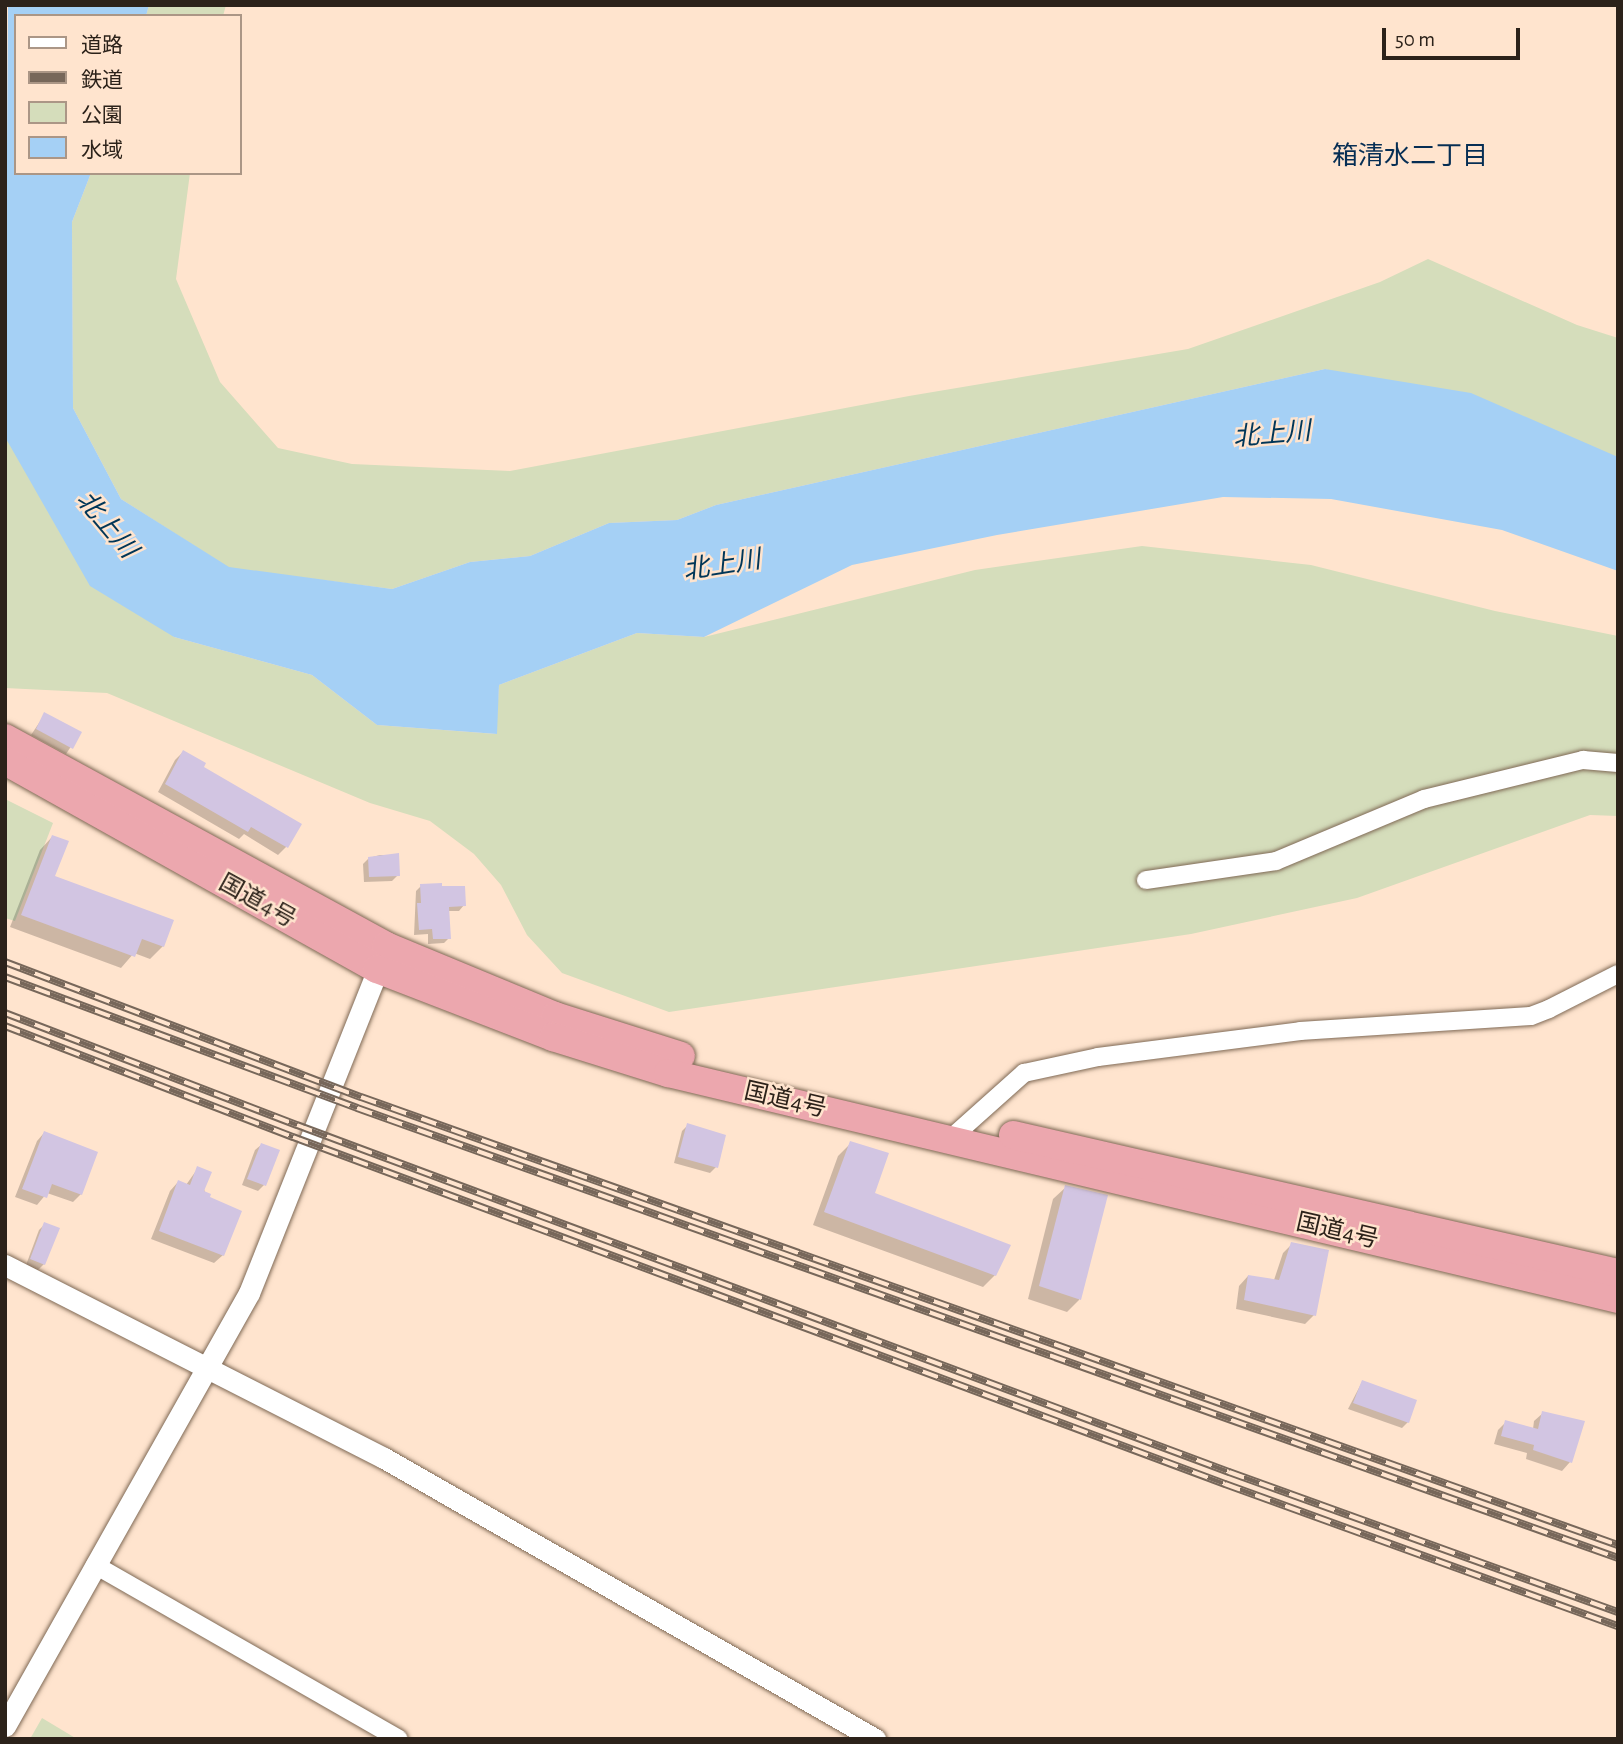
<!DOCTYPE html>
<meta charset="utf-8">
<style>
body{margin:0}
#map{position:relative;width:1623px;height:1744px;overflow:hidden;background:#ffe4ce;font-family:"Alegreya Sans","Noto Sans JP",sans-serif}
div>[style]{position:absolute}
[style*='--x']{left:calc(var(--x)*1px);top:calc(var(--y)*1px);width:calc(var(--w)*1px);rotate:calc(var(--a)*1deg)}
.green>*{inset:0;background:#d5ddbb}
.water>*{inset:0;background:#a5d0f5}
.shadow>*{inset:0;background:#0003}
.building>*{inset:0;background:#d2c5e2}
.roads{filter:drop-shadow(0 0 2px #7f6955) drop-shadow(0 0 2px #7f6955)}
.minor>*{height:18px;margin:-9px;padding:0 9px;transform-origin:9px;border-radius:9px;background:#fff}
.tertiary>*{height:21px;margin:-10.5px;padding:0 10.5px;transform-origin:10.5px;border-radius:10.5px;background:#fff}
.trunk>*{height:28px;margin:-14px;padding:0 14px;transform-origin:14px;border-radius:14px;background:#eca7ae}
.rail>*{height:8px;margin-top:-4px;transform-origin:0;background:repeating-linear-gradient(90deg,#ffe4ce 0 16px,#77675a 0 32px);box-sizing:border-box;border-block:2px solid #77675a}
span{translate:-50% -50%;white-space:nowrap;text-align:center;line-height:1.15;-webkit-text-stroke:5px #ffe4ce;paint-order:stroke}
.street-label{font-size:24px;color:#2c221a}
.neighbourhood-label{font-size:26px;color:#062e54}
.water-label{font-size:26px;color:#003658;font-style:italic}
.frame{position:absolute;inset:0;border:7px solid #2c221a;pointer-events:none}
.legend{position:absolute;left:14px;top:14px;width:228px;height:161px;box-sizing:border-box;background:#ffe4ce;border:2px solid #ab9686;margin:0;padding:9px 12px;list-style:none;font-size:21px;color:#2c221a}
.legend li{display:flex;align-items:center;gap:14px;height:35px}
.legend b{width:35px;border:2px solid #ab9686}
.scale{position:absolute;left:1382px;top:28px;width:138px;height:32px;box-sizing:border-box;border:4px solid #2c221a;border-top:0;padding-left:9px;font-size:21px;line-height:24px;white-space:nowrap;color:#2c221a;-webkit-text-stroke:5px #ffe4ce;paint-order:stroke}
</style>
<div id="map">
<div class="green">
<div style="clip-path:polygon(149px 5px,226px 5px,223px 16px,146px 16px)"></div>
<div style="clip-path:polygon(91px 173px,190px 173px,176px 279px,220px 382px,278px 448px,352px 464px,510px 471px,909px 396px,1188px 349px,1380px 282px,1428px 259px,1577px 325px,1618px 338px,1618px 457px,1325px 369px,716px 505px,677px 520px,609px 523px,530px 556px,470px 562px,392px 589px,229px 568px,121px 499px,73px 408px,72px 222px)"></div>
<div style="clip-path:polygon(5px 437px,174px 637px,312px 675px,377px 725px,496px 734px,499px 685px,637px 633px,704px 637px,975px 570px,1142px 546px,1311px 565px,1495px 611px,1618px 636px,1618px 816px,1590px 815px,1357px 898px,1191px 934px,669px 1012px,562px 973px,527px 935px,501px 885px,474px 854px,430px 821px,370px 803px,107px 693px,5px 688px)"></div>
<div style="clip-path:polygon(5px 799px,53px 823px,15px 921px,5px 918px)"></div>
<div style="clip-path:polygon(42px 1718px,77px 1739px,30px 1739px)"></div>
</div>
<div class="water">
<div style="clip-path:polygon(8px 5px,149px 5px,146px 16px,16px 16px,16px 173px,91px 173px,72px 222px,73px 408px,121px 499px,229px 567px,392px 589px,470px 562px,530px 556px,609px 523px,677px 520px,716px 505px,1325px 369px,1471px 393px,1618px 457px,1618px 571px,1502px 530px,1331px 499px,1223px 497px,997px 535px,852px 565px,704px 637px,637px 633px,499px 685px,497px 734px,377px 725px,312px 675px,174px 637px,90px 586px,5px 437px)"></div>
</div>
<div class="shadow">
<div style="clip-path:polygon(45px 714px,80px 733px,66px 754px,31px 735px)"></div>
<div style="clip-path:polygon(183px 752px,202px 768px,300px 824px,286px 847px,278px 855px,244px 834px,239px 839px,158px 792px,175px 760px)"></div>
<div style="clip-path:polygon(52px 837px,53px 877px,163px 946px,150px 959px,134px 953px,121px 968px,10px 927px,40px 850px)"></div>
<div style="clip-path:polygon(380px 855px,397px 855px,398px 875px,392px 881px,364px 882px,363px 864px,369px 858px)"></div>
<div style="clip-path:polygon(421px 886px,464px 905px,459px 911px,448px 911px,449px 938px,444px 943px,428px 944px,428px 934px,414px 935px,416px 891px)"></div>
<div style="clip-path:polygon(688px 1125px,716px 1167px,710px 1173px,674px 1163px,682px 1131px)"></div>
<div style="clip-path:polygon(44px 1133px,81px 1194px,73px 1202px,47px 1193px,37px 1205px,15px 1197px,37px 1141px)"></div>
<div style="clip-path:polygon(851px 1143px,873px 1194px,995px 1275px,983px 1287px,813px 1225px,838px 1156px)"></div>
<div style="clip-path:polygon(261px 1145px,264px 1185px,258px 1191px,242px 1185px,255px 1150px)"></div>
<div style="clip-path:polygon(198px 1168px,223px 1255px,214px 1263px,151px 1239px,170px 1191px,178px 1182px,186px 1185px)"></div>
<div style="clip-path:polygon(1066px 1187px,1105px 1196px,1079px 1300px,1067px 1312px,1028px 1299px,1053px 1199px)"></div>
<div style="clip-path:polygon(45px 1224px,44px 1264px,38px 1270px,26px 1265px,39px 1230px)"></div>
<div style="clip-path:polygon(1292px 1244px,1314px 1315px,1305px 1324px,1236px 1309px,1239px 1286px,1248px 1276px,1274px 1280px,1283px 1253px)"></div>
<div style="clip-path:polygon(1362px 1382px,1408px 1422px,1402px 1428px,1348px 1409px)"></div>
<div style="clip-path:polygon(1543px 1413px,1583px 1423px,1570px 1462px,1562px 1471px,1526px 1459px,1527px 1453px,1494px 1444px,1498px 1430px,1506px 1422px,1533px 1429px,1534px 1421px)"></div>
</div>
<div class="building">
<div style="clip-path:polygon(44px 712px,82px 732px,73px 749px,36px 729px)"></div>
<div style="clip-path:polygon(183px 750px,206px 763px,204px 767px,302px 824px,288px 848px,251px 827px,248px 832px,165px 784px)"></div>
<div style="clip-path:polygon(52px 835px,69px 841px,55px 876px,174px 920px,164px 947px,142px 939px,135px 957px,21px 915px)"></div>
<div style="clip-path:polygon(399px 853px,400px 876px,369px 877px,368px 857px)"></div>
<div style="clip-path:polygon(442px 883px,442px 886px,465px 886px,466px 906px,449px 907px,451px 939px,433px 939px,432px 929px,419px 930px,417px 903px,421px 903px,420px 884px)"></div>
<div style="clip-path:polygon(687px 1123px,726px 1135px,718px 1168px,678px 1157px)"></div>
<div style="clip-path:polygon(44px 1131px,98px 1152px,82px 1195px,52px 1184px,47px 1198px,22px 1189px)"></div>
<div style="clip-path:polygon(850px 1141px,889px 1153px,875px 1193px,1011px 1245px,996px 1276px,824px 1212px)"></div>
<div style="clip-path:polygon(261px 1143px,280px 1150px,266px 1186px,247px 1179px)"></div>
<div style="clip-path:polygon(197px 1166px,212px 1172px,204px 1191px,211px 1194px,210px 1197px,242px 1211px,224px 1256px,159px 1231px,178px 1180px,190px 1185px)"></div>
<div style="clip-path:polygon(1065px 1185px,1108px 1195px,1081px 1300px,1039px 1286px)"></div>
<div style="clip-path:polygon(44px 1222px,60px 1228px,45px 1265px,30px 1259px)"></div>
<div style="clip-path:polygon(1291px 1242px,1329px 1250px,1316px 1316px,1244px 1300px,1248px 1275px,1279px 1280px)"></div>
<div style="clip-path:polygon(1362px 1380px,1417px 1400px,1409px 1423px,1353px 1403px)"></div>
<div style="clip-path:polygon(1542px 1411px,1585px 1421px,1572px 1463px,1533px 1450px,1534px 1445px,1501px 1436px,1505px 1420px,1538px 1429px)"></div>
</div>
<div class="roads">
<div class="minor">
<div style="--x:1146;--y:880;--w:131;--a:-8.3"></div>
<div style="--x:1276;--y:861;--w:160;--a:-22.7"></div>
<div style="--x:1424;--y:799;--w:164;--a:-13.8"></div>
<div style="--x:1583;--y:760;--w:35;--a:5"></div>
<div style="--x:949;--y:1140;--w:101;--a:-41.8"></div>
<div style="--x:1024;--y:1073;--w:76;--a:-12.2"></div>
<div style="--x:1098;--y:1057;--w:204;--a:-7.3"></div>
<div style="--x:1300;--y:1031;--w:231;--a:-3.7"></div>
<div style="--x:1531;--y:1016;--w:19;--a:-21"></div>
<div style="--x:1549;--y:1009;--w:77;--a:-26.9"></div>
<div style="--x:95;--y:1565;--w:350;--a:29.8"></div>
</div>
<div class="tertiary">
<div style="--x:5;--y:1265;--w:425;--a:27"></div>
<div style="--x:384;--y:1458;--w:566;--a:29.78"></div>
<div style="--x:5;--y:1726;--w:497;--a:-60.6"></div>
<div style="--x:249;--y:1293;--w:360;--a:-68.3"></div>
</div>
<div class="trunk">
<div style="--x:5;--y:738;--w:434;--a:28.6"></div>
<div style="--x:386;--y:946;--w:183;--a:22.5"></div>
<div style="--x:555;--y:1016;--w:132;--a:17.6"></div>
<div style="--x:5;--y:761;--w:426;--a:29.2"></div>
<div style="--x:377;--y:969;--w:189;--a:21.1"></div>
<div style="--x:553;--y:1037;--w:121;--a:17.4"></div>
<div style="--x:668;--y:1073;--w:977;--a:13.38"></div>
<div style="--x:1013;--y:1135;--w:621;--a:12.85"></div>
</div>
</div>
<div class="rail">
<div style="--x:5;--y:962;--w:381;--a:20.8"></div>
<div style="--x:361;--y:1097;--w:1334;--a:19.62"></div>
<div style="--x:5;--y:977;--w:376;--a:20.4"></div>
<div style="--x:357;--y:1108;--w:1339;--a:19.64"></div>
<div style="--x:5;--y:1013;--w:313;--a:21"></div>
<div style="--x:297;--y:1125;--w:995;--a:20.42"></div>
<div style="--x:1229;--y:1472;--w:413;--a:19.8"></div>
<div style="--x:5;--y:1026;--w:309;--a:21.1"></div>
<div style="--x:293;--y:1137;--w:995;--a:20.42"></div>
<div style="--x:1225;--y:1484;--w:418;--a:19.9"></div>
</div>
<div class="street-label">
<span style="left:257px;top:902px;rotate:29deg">国道4号</span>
<span style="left:785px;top:1101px;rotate:13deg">国道4号</span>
<span style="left:1337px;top:1232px;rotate:13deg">国道4号</span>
</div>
<div class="neighbourhood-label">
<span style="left:1410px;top:157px">箱清水二丁目</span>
</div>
<div class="water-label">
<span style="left:1272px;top:435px;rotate:-5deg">北上川</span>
<span style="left:106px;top:525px;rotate:50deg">北上川</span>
<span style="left:722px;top:566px;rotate:-9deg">北上川</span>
</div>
<div class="frame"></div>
<ul class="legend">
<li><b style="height:9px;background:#fff"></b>道路</li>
<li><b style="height:9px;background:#77675a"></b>鉄道</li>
<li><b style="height:19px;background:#d5ddbb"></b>公園</li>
<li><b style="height:19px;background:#a5d0f5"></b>水域</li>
</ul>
<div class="scale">50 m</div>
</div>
